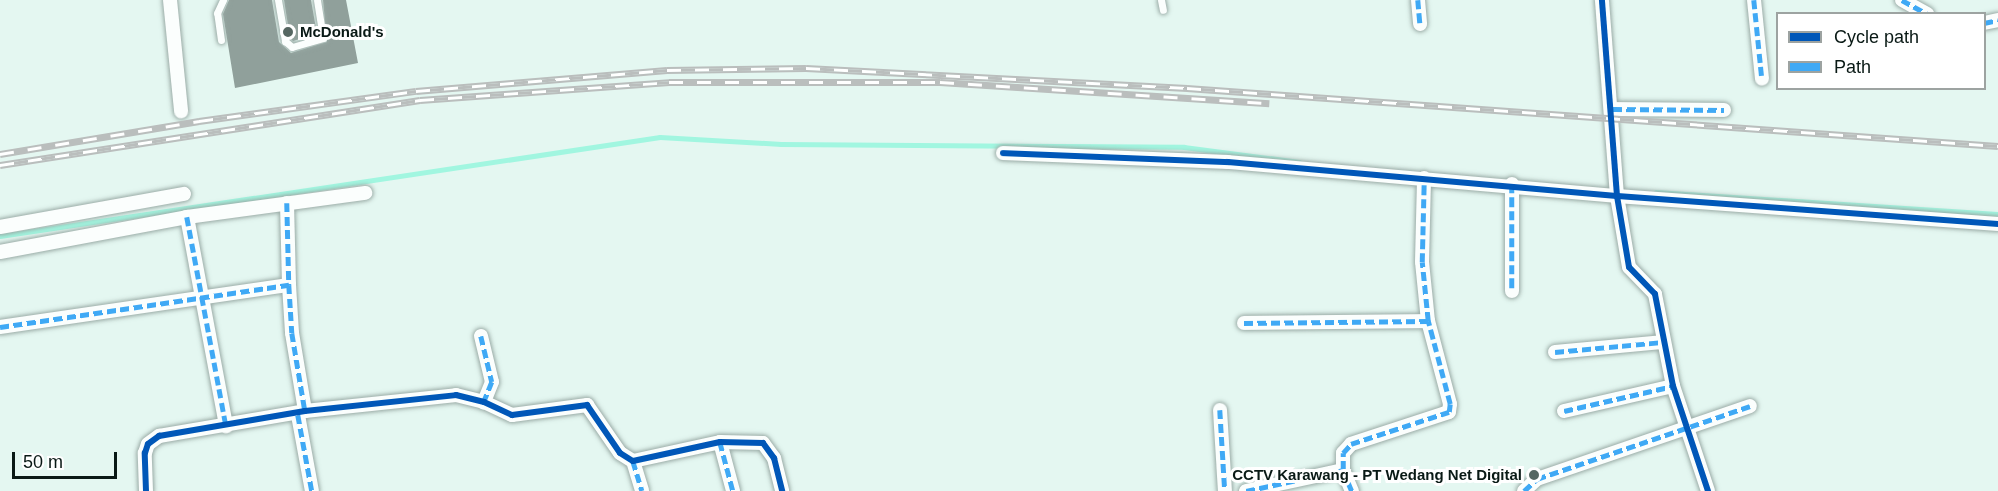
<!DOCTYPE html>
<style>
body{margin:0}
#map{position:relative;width:1998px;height:491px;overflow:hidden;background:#e4f7f1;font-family:Helvetica,sans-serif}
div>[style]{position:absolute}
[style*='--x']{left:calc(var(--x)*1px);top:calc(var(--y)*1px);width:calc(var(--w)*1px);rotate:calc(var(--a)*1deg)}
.stream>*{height:4.5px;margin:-2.25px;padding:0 2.25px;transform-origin:2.25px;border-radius:2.25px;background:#a1f6e0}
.building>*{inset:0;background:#90a09b}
.roads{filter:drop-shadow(0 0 2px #9baca7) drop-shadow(0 0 2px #9baca7)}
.service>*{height:7px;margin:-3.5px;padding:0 3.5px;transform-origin:3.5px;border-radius:3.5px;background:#fbfefd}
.minor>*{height:14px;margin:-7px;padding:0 7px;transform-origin:7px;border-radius:7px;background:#fbfefd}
.rail>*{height:7px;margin-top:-3.5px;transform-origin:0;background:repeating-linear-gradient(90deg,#fff 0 14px,#babebd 0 28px);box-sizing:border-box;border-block:2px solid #babebd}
.quiet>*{height:4.5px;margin-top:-2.25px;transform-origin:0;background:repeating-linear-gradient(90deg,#3fa9f5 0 9px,transparent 0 13.5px)}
.cycleway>*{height:6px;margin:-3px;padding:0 3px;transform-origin:3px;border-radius:3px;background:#0057b8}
.dots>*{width:16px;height:16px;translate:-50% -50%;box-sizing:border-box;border:3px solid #fff;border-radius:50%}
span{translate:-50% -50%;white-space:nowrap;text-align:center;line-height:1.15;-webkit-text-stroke:6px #fff;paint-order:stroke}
.poi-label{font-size:15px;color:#091915;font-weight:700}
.left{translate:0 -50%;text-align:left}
.right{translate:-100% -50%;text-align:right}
.legend{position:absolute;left:1776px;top:12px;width:210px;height:78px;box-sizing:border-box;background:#fff;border:2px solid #9da3a1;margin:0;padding:8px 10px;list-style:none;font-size:18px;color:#091915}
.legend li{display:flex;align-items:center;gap:12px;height:30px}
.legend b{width:30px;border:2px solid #9da3a1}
.scale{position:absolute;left:12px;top:452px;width:105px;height:27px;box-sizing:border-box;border:3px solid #091915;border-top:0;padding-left:8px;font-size:18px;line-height:21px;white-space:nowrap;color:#091915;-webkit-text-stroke:4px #fff;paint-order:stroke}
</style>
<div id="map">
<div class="stream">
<div style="--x:1656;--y:192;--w:343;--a:3.7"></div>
<div style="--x:0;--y:236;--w:667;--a:-8.53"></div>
<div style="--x:660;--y:137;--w:121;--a:3.3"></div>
<div style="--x:781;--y:144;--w:403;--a:0.4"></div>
<div style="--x:1184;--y:147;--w:116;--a:7.4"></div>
</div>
<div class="building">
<div style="clip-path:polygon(229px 0,272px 0,279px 42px,291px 53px,327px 42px,323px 0,346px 0,358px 63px,235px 88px,223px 14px)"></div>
<div style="clip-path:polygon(284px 0,311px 0,317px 34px,293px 41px,290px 38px)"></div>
</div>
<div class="roads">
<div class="service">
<div style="--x:278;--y:0;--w:42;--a:80.3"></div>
<div style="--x:285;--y:41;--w:9;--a:41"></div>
<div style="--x:292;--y:47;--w:32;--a:-16"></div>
<div style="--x:323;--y:38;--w:38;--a:-99"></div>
<div style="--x:1161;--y:0;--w:10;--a:79"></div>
<div style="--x:221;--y:40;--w:27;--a:-98"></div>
<div style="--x:217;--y:13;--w:14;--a:-65"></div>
</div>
<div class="minor">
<div style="--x:170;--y:0;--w:112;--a:84.3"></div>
<div style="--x:1418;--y:0;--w:24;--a:85"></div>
<div style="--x:1754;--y:0;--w:79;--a:84.2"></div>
<div style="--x:1902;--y:0;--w:29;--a:29"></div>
<div style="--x:1984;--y:23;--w:14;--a:-12"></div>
<div style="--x:1613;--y:109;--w:111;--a:0.5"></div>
<div style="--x:1003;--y:153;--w:225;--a:2.3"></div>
<div style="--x:1228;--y:162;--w:390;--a:5"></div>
<div style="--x:1617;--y:196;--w:197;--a:-94.4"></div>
<div style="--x:1512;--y:184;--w:107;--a:90"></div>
<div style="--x:287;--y:203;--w:82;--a:88.6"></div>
<div style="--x:187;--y:217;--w:213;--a:79.4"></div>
<div style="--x:0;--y:227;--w:187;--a:-10.2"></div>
<div style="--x:0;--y:252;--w:190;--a:-10.6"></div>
<div style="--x:187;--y:217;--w:180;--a:-7.7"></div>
<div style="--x:1244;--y:323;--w:184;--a:-0.6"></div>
<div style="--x:1428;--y:321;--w:59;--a:-95.8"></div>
<div style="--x:1422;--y:262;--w:84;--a:-88.6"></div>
<div style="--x:0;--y:327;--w:292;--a:-8.3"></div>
<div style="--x:289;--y:285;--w:48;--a:86.4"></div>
<div style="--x:292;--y:333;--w:79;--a:80.5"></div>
<div style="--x:481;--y:336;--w:47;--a:76.6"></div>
<div style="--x:492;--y:382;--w:22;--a:112"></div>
<div style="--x:1555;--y:352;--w:107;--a:-5.3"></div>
<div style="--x:1220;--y:410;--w:81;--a:86.5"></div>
<div style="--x:1564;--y:411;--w:112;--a:-12.9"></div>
<div style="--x:298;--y:415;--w:77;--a:79.6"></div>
<div style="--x:720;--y:442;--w:51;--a:75.1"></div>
<div style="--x:633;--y:461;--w:31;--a:73"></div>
<div style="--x:1343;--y:470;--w:17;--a:-90"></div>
<div style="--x:1343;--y:453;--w:12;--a:-48"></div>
<div style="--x:1351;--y:444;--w:103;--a:-18.1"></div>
<div style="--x:1449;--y:412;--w:8;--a:-83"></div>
<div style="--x:1450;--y:404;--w:86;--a:-104.8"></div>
<div style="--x:146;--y:491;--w:38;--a:-92"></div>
<div style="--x:145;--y:453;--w:9;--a:-72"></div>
<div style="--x:148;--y:444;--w:14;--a:-36"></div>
<div style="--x:159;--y:436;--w:148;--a:-9.7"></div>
<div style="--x:305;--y:411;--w:152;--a:-6"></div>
<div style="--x:456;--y:395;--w:29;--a:14"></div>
<div style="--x:484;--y:402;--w:31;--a:25"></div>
<div style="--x:512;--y:415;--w:76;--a:-7.6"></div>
<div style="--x:587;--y:405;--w:58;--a:55.5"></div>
<div style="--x:620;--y:453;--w:15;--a:32"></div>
<div style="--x:633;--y:461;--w:89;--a:-12.3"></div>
<div style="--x:720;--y:442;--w:43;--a:1.3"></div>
<div style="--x:763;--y:443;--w:19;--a:54"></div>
<div style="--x:774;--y:458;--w:34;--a:76"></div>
<div style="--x:1246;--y:491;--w:99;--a:-12.2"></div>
<div style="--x:1343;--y:470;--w:23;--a:67"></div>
<div style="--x:1524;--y:491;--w:18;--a:-43"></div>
<div style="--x:1537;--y:479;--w:225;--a:-18.9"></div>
<div style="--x:1708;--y:491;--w:111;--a:-108.4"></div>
<div style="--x:1673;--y:386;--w:94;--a:-101.1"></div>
<div style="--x:1655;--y:294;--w:37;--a:-134"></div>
<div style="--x:1629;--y:267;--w:72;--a:-99.6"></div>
<div style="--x:1617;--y:196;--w:382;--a:4.2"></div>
</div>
</div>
<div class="rail">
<div style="--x:0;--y:154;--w:202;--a:-9.4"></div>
<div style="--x:199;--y:121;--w:219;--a:-7.9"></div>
<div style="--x:416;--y:91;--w:252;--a:-4.8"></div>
<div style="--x:667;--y:70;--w:139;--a:-0.8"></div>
<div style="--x:806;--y:68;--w:382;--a:3"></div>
<div style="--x:1187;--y:88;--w:813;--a:4.09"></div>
<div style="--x:0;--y:165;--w:425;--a:-8.8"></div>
<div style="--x:420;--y:100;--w:250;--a:-4.1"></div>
<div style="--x:669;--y:82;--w:271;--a:0"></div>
<div style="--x:940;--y:82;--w:330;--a:3.7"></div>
</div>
<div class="quiet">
<div style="--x:1418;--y:0;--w:24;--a:85"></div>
<div style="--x:1754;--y:0;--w:79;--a:84.2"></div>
<div style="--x:1902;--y:0;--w:29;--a:29"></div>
<div style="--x:1984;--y:23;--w:14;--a:-12"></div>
<div style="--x:1613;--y:109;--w:111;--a:0.5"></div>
<div style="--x:1512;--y:184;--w:107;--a:90"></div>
<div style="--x:287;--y:203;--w:82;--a:88.6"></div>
<div style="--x:187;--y:217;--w:213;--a:79.4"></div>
<div style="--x:1244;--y:323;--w:184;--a:-0.6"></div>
<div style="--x:1428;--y:321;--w:59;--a:-95.8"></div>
<div style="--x:1422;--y:262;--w:84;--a:-88.6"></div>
<div style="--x:0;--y:327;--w:292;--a:-8.3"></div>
<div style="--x:289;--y:285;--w:48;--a:86.4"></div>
<div style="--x:292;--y:333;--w:79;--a:80.5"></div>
<div style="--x:481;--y:336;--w:47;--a:76.6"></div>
<div style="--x:492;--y:382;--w:22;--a:112"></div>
<div style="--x:1555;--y:352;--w:107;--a:-5.3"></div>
<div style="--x:1220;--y:410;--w:81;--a:86.5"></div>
<div style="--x:1564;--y:411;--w:112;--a:-12.9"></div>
<div style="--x:298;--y:415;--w:77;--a:79.6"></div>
<div style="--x:720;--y:442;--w:51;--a:75.1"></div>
<div style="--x:633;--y:461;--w:31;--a:73"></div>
<div style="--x:1343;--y:470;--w:17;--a:-90"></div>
<div style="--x:1343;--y:453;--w:12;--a:-48"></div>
<div style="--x:1351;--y:444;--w:103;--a:-18.1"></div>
<div style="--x:1449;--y:412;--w:8;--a:-83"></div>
<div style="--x:1450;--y:404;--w:86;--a:-104.8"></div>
<div style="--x:1246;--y:491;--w:99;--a:-12.2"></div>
<div style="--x:1343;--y:470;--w:23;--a:67"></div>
<div style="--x:1524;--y:491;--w:18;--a:-43"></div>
<div style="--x:1537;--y:479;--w:225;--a:-18.9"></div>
</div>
<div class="cycleway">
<div style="--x:1003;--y:153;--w:225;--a:2.3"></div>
<div style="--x:1228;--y:162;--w:390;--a:5"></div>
<div style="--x:1617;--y:196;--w:197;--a:-94.4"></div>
<div style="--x:146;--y:491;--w:38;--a:-92"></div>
<div style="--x:145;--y:453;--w:9;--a:-72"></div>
<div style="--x:148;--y:444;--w:14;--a:-36"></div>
<div style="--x:159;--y:436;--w:148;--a:-9.7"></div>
<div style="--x:305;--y:411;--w:152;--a:-6"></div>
<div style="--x:456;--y:395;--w:29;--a:14"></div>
<div style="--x:484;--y:402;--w:31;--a:25"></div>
<div style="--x:512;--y:415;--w:76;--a:-7.6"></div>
<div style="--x:587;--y:405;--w:58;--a:55.5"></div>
<div style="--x:620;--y:453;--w:15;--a:32"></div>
<div style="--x:633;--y:461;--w:89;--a:-12.3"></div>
<div style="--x:720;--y:442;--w:43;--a:1.3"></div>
<div style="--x:763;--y:443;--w:19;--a:54"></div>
<div style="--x:774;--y:458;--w:34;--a:76"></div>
<div style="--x:1708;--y:491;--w:111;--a:-108.4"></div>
<div style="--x:1673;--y:386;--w:94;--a:-101.1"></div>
<div style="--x:1655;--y:294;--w:37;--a:-134"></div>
<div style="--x:1629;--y:267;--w:72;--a:-99.6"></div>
<div style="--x:1617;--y:196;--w:382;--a:4.2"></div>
</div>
<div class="dots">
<div style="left:288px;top:32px;background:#566762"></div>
<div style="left:1534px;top:475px;background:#566762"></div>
</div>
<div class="poi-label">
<span class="left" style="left:300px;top:32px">McDonald's</span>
<span class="right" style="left:1522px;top:475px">CCTV Karawang - PT Wedang Net Digital</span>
</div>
<ul class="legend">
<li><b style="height:8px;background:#0057b8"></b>Cycle path</li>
<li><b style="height:8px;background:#3fa9f5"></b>Path</li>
</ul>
<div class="scale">50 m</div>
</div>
